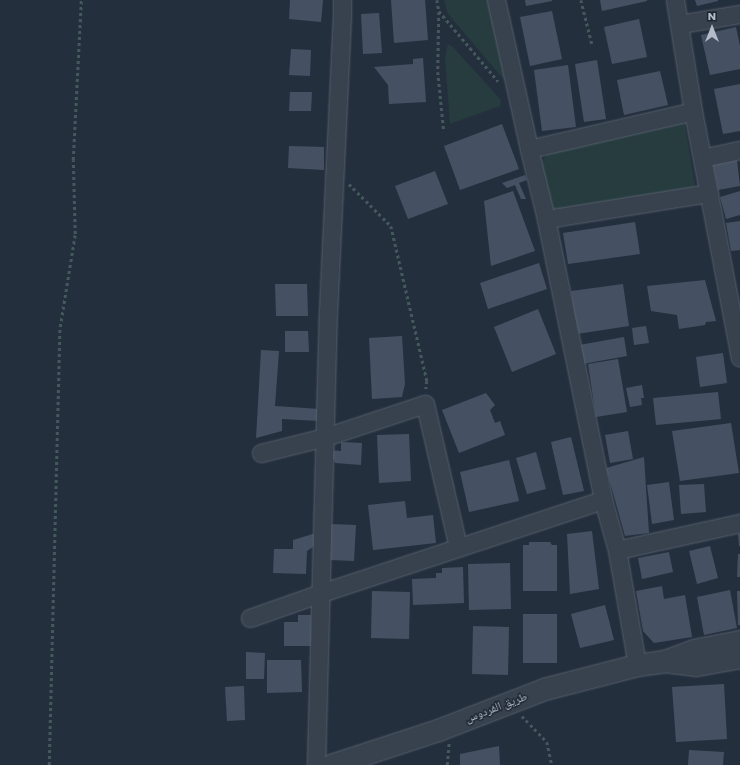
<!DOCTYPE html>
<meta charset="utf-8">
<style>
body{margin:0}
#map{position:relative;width:740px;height:765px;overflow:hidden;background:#242f3e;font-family:Poppins,"Noto Naskh Arabic",sans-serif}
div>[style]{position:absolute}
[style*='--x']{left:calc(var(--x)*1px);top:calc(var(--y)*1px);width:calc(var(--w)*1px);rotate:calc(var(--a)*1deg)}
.green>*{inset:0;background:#263c3f}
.building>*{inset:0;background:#455162}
.path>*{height:2.5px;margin-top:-1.25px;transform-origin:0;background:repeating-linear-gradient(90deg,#44595c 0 3px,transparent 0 6px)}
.roads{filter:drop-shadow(0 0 1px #565f6c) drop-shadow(0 0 1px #565f6c)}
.minor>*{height:17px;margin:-8.5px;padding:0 8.5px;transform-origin:8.5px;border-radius:8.5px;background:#38414e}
.tertiary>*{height:21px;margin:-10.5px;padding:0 10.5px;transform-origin:10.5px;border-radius:10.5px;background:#38414e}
span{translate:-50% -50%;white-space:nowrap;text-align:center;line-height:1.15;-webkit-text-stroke:3px #1d2633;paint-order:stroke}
.street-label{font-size:12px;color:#b4bcc9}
.north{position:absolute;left:692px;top:8px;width:40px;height:40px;-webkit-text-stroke:3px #1d2633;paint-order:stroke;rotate:0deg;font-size:11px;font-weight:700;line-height:16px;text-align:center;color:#b4bcc9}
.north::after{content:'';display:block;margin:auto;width:14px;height:18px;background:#b4bcc9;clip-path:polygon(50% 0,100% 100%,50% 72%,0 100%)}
</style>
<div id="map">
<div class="green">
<div style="clip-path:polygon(444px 0,490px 0,505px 81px,448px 14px)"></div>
<div style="clip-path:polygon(448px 44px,453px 47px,501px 100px,500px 106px,450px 124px,445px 58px)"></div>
<div style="clip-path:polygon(684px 119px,695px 185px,682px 193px,558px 210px,551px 208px,541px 163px,547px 154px)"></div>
</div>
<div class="building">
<div style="clip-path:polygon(290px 0,323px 0,321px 22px,289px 19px)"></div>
<div style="clip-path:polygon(391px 0,425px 0,428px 40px,394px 43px)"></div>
<div style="clip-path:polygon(525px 0,552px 0,552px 1px,526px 6px)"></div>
<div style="clip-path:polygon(600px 0,647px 0,647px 1px,602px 11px)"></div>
<div style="clip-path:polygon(695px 0,718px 0,718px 1px,697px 6px)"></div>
<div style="clip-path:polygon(552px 11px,562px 59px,530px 66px,520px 17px)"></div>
<div style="clip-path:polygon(379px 13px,382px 53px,363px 54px,361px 14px)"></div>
<div style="clip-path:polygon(639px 19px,647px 57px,612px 64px,604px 27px)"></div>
<div style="clip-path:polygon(736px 27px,740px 46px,740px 69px,710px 75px,701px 35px)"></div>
<div style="clip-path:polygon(291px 49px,311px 50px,310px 76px,289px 75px)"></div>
<div style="clip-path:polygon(423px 58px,426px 102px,389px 104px,388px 85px,374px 67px,413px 64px,413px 59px)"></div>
<div style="clip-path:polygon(597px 60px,606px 119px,584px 122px,575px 64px)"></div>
<div style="clip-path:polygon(568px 65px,576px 127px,542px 131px,534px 70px)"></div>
<div style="clip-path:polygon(660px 71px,668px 105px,624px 115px,617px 80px)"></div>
<div style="clip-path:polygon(740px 84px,740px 131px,723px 134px,714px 89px)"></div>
<div style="clip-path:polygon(290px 92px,312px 92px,311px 111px,289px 111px)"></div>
<div style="clip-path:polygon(502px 124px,519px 169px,460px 190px,444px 146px)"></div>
<div style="clip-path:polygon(289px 146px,324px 147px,324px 170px,288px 168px)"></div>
<div style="clip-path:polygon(737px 160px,740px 186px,718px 190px,713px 165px)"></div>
<div style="clip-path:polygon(435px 171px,448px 204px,408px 219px,395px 186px)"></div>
<div style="clip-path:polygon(525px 175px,527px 180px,519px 183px,526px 199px,521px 199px,515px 185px,507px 188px,502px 183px)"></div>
<div style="clip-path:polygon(513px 191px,535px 251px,491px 266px,484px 201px)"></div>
<div style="clip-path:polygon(740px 191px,740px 215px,726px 219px,720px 197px)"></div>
<div style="clip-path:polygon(740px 221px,740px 250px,731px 251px,726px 223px)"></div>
<div style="clip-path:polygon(635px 222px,640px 254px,568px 264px,563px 233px)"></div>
<div style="clip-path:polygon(539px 263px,547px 289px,488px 309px,480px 283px)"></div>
<div style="clip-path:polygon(705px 280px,716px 321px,706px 322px,705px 325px,679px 329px,677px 315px,651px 311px,647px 286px)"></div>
<div style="clip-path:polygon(275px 284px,307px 284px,308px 316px,276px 316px)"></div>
<div style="clip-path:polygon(623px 284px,629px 326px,577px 334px,571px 291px)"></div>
<div style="clip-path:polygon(538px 309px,556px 354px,512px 372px,494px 327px)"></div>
<div style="clip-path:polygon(646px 326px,649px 343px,634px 345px,632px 328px)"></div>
<div style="clip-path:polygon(285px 331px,308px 331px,309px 352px,285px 352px)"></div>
<div style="clip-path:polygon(402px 336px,405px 384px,402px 397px,372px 399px,369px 338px)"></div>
<div style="clip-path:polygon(624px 337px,627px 356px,583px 364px,579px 345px)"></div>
<div style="clip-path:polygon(261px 350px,279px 351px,275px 406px,320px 409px,319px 421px,282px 419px,282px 431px,256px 438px)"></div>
<div style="clip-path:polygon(723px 353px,727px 383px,700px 387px,696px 357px)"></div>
<div style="clip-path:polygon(618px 359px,627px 412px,596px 417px,588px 364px)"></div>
<div style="clip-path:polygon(642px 385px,644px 398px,641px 398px,642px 405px,630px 407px,626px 388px)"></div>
<div style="clip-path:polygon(718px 392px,721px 419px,656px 425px,653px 398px)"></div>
<div style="clip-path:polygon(486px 393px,495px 405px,490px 410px,495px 423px,500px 421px,505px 435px,459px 453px,442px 410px)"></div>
<div style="clip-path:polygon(731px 423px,739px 473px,680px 481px,672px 431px)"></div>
<div style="clip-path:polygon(628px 431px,633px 459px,610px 463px,605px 435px)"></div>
<div style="clip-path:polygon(409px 434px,411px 481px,379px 483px,377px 435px)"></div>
<div style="clip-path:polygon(571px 437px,584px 491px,563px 495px,551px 442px)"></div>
<div style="clip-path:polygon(341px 442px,362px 443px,361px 465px,335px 463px,330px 450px,341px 451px)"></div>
<div style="clip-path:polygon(536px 452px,546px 489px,527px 494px,516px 458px)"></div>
<div style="clip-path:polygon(644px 457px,649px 533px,625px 536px,606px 468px)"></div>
<div style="clip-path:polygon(509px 460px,519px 501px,469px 512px,460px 472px)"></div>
<div style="clip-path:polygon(669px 482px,674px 520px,652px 524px,647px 485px)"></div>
<div style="clip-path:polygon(704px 484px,706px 512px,681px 514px,679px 485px)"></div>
<div style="clip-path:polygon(405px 501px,407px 518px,433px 515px,436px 543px,373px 550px,368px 505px)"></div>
<div style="clip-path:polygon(330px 524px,356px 525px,354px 561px,329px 560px)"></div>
<div style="clip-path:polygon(592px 531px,599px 589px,570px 594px,567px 534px)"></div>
<div style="clip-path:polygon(316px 533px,316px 545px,307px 551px,306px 574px,273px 573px,274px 549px,293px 549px,293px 540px)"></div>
<div style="clip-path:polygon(738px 534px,740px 534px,740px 546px,739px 546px)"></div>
<div style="clip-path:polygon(529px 542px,550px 542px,552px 545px,557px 545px,557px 591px,523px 591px,523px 545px,529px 545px)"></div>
<div style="clip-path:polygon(710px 546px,718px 578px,697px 584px,689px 551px)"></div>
<div style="clip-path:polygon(669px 552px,673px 572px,642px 579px,638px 558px)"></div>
<div style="clip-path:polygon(738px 554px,740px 554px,740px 577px,737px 577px)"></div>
<div style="clip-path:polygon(510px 563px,511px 609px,469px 610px,468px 564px)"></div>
<div style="clip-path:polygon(463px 567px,464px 603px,413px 605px,412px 579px,436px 578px,436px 573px,442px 573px,442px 568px)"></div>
<div style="clip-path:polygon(662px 586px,664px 599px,685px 595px,692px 637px,654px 643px,643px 631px,636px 591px)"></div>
<div style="clip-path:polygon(730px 590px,737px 628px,704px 635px,697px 597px)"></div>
<div style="clip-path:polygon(372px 591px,410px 592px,409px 639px,371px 638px)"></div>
<div style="clip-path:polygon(737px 591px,740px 591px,740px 625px,738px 625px)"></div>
<div style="clip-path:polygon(605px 605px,614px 640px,580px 648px,571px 614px)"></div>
<div style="clip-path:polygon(523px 614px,557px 614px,557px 663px,523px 663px)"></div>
<div style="clip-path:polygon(298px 615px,311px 615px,311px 646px,284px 646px,284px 622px,298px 622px)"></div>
<div style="clip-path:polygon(473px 626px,509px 627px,508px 675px,472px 674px)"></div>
<div style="clip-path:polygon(246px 652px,265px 653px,264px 679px,246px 679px)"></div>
<div style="clip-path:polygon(267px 660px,301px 660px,302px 692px,267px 693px)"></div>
<div style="clip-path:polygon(724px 684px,727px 739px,676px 742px,672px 687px)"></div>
<div style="clip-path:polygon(244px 686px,245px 720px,227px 721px,225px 687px)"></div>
<div style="clip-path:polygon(499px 746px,500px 765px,460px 765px,460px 754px)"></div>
<div style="clip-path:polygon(689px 750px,724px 752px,723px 765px,688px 765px)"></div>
</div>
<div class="path">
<div style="--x:437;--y:0;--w:11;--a:80"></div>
<div style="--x:439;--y:11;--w:92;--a:49.9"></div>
<div style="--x:581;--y:0;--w:45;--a:76"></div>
<div style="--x:439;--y:12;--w:60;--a:91"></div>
<div style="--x:438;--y:72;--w:60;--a:84.3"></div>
<div style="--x:349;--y:184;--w:59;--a:45"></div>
<div style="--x:391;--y:226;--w:159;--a:76.9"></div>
<div style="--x:427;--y:381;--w:8;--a:97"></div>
<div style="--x:522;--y:716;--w:36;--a:46"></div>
<div style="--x:547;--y:742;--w:24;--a:78"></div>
<div style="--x:49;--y:765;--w:438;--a:-88.6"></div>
<div style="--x:60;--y:327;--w:94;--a:-80.8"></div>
<div style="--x:75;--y:234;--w:74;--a:-91.5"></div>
<div style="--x:73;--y:160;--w:160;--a:-87.1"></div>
<div style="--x:447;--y:765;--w:22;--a:-85"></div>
</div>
<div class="roads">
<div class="minor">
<div style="--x:496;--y:0;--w:153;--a:77.5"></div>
<div style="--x:529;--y:149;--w:168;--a:-13"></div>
<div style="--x:675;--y:0;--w:112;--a:80.8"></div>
<div style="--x:693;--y:111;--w:251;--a:79.2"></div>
<div style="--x:680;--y:24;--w:61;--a:-9.5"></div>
<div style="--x:529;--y:149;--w:72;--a:76.3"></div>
<div style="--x:546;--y:219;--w:287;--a:78.5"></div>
<div style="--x:603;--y:500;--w:52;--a:74.4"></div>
<div style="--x:617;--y:550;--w:117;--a:80.1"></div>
<div style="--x:702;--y:158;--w:39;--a:-12"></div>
<div style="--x:546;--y:219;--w:165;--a:-9.1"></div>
<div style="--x:261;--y:453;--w:66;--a:-14"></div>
<div style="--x:325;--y:437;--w:105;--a:-18.3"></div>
<div style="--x:425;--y:404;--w:147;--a:77"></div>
<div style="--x:617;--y:550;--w:126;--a:-12.4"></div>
<div style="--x:250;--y:618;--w:75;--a:-19.4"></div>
<div style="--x:321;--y:593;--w:297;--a:-18.3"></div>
<div style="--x:316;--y:765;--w:453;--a:-88.5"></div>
<div style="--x:328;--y:312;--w:295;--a:-87.3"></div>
<div style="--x:342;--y:17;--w:17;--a:-90"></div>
</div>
<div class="tertiary">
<div style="--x:667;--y:660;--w:29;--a:-20"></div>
<div style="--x:694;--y:650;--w:47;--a:-11.1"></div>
<div style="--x:331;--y:765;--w:113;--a:-18.1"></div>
<div style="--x:438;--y:730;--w:114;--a:-21.1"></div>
<div style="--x:544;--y:689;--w:96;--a:-14.5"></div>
<div style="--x:637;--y:665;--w:27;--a:-8"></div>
<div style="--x:664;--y:661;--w:32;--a:7"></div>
<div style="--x:696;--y:665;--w:45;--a:-10.3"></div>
</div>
</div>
<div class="street-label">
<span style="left:496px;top:707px;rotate:-21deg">طريق الفردوس</span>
</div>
<div class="north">N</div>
</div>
